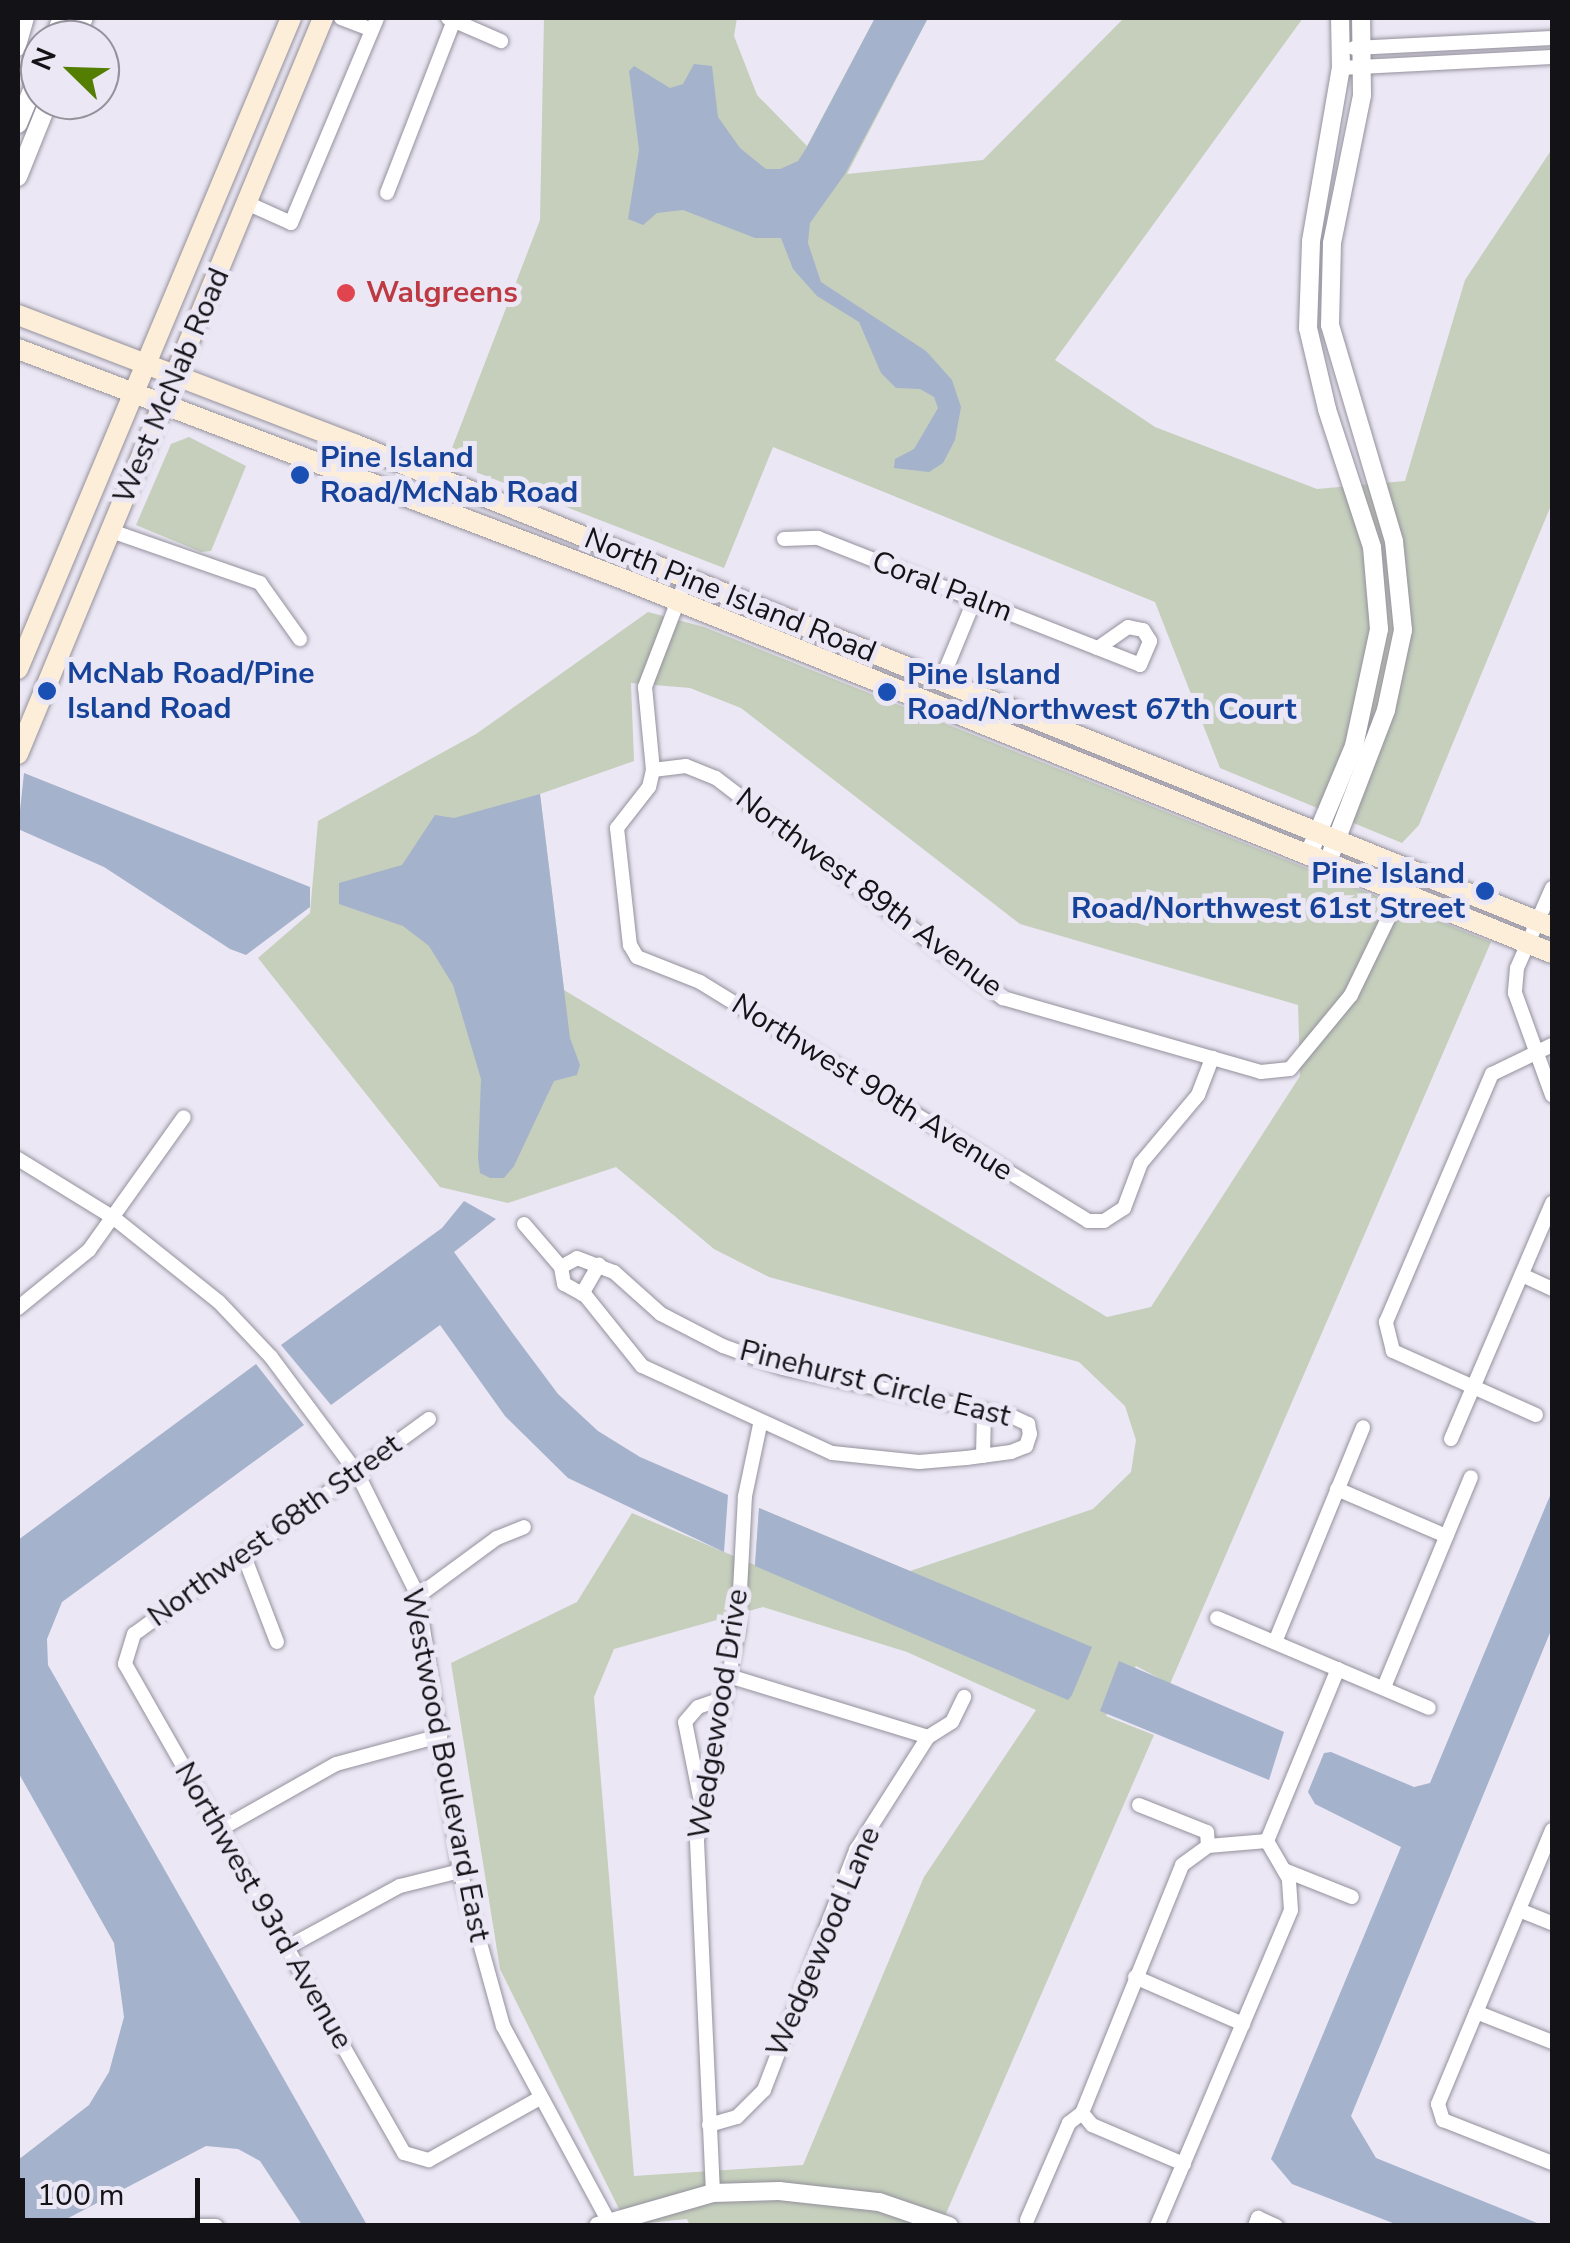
<!DOCTYPE html>
<style>
body{margin:0}
#map{position:relative;width:1570px;height:2243px;overflow:hidden;background:#ebe7f4;font-family:"Nunito Sans",sans-serif}
div>[style]{position:absolute}
[style*='--x']{left:calc(var(--x)*1px);top:calc(var(--y)*1px);width:calc(var(--w)*1px);rotate:calc(var(--a)*1deg)}
.green>*{inset:0;background:#c5cfbc}
.water>*{inset:0;background:#a5b2cc}
.roads{filter:drop-shadow(0 0 2px #94919d) drop-shadow(0 0 2px #94919d)}
.minor>*{height:14px;margin:-7px;padding:0 7px;transform-origin:7px;border-radius:7px;background:#fff}
.tertiary>*{height:18px;margin:-9px;padding:0 9px;transform-origin:9px;border-radius:9px;background:#fff}
.secondary>*{height:20px;margin:-10px;padding:0 10px;transform-origin:10px;border-radius:10px;background:#fceed9}
.dots>*{width:28px;height:28px;translate:-50% -50%;box-sizing:border-box;border:5px solid #ebe7f4;border-radius:50%}
span{translate:-50% -50%;white-space:nowrap;text-align:center;line-height:1.15;-webkit-text-stroke:10px #ebe7f4;paint-order:stroke}
.health-label{font-size:30px;color:#be3a42;font-weight:700}
.left{translate:0 -50%;text-align:left}
.street-label{font-size:30px;color:#131217}
.transit-label{font-size:30px;color:#164399;font-weight:700}
.right{translate:-100% -50%;text-align:right}
.frame{position:absolute;inset:0;border:20px solid #131217;pointer-events:none}
.north{position:absolute;left:20px;top:20px;width:100px;height:100px;box-sizing:border-box;background:#ebe7f4;border:2px solid #95929c;border-radius:50%;rotate:293deg;font-size:28px;font-weight:700;line-height:40px;text-align:center;color:#131217}
.north::after{content:'';display:block;margin:auto;width:35px;height:45px;background:#537e02;clip-path:polygon(50% 0,100% 100%,50% 72%,0 100%)}
.scale{position:absolute;left:20px;top:2178px;width:180px;height:45px;box-sizing:border-box;border:5px solid #131217;border-top:0;padding-left:12px;font-size:30px;line-height:35px;white-space:nowrap;color:#131217;-webkit-text-stroke:8px #ebe7f4;paint-order:stroke}
</style>
<div id="map">
<div class="green">
<div style="clip-path:polygon(544px 18px,737px 18px,734px 36px,757px 95px,807px 146px,875px 18px,928px 18px,847px 174px,983px 160px,1124px 18px,1303px 18px,1055px 360px,1155px 427px,1317px 489px,1405px 481px,1465px 280px,1552px 149px,1552px 503px,1419px 825px,1402px 843px,1220px 768px,1155px 602px,773px 447px,724px 568px,447px 461px,540px 220px)"></div>
<div style="clip-path:polygon(189px 437px,246px 466px,211px 551px,201px 552px,136px 525px,171px 444px)"></div>
<div style="clip-path:polygon(evenodd,648px 612px,704px 627px,1491px 942px,1170px 1684px,1136px 1666px,1106px 1716px,1154px 1735px,941px 2225px,690px 2226px,687px 2219px,627px 2225px,500px 1969px,451px 1663px,577px 1602px,632px 1513px,755px 1565px,759px 1508px,910px 1571px,1093px 1509px,1131px 1472px,1136px 1440px,1125px 1406px,1079px 1362px,769px 1277px,714px 1249px,616px 1167px,508px 1203px,440px 1187px,258px 958px,310px 913px,318px 821px,476px 734px,648px 612px,631px 683px,690px 688px,741px 708px,1020px 924px,1298px 1005px,1300px 1076px,1151px 1307px,1107px 1317px,564px 990px,540px 794px,634px 761px,631px 683px,648px 612px,763px 1607px,907px 1652px,1036px 1710px,924px 1877px,803px 2165px,634px 2176px,594px 1697px,614px 1649px,763px 1607px)"></div>
</div>
<div class="water">
<div style="clip-path:polygon(875px 18px,928px 18px,845px 174px,810px 223px,808px 243px,821px 282px,926px 351px,952px 380px,961px 407px,955px 440px,943px 463px,929px 472px,894px 468px,895px 459px,914px 449px,938px 408px,934px 397px,920px 389px,896px 388px,881px 373px,859px 322px,817px 296px,793px 269px,781px 238px,755px 238px,683px 210px,657px 213px,643px 225px,628px 219px,639px 150px,629px 71px,634px 66px,670px 88px,683px 84px,694px 64px,712px 66px,718px 117px,740px 148px,766px 169px,780px 169px,798px 161px,807px 147px)"></div>
<div style="clip-path:polygon(24px 773px,310px 887px,310px 907px,246px 955px,230px 949px,104px 867px,18px 829px)"></div>
<div style="clip-path:polygon(540px 794px,570px 1038px,580px 1065px,577px 1075px,554px 1081px,514px 1166px,504px 1178px,490px 1178px,480px 1173px,478px 1158px,481px 1079px,453px 985px,429px 946px,403px 926px,339px 904px,339px 883px,402px 865px,435px 815px,454px 818px)"></div>
<div style="clip-path:polygon(464px 1201px,496px 1219px,454px 1252px,511px 1331px,558px 1394px,598px 1431px,640px 1457px,728px 1495px,724px 1552px,568px 1478px,505px 1416px,440px 1325px,331px 1405px,281px 1345px,442px 1228px)"></div>
<div style="clip-path:polygon(256px 1364px,304px 1425px,62px 1602px,47px 1639px,48px 1665px,367px 2225px,302px 2225px,260px 2161px,238px 2149px,206px 2146px,55px 2225px,18px 2225px,18px 2160px,89px 2105px,109px 2072px,124px 2017px,114px 1943px,18px 1772px,18px 1540px)"></div>
<div style="clip-path:polygon(1552px 1491px,1552px 1628px,1351px 2116px,1376px 2158px,1542px 2225px,1398px 2225px,1292px 2184px,1271px 2159px,1401px 1847px,1315px 1804px,1308px 1792px,1324px 1753px,1331px 1752px,1414px 1787px,1430px 1783px)"></div>
<div style="clip-path:polygon(759px 1508px,1092px 1647px,1072px 1695px,1068px 1700px,755px 1566px)"></div>
<div style="clip-path:polygon(1119px 1661px,1284px 1732px,1269px 1780px,1100px 1711px)"></div>
</div>
<div class="roads">
<div class="minor">
<div style="--x:341;--y:18;--w:30;--a:21"></div>
<div style="--x:448;--y:18;--w:58;--a:23.5"></div>
<div style="--x:1354;--y:48;--w:198;--a:-2.9"></div>
<div style="--x:18;--y:49;--w:32;--a:-74"></div>
<div style="--x:1341;--y:68;--w:211;--a:-3"></div>
<div style="--x:387;--y:193;--w:186;--a:-68.8"></div>
<div style="--x:249;--y:204;--w:46;--a:24.3"></div>
<div style="--x:291;--y:223;--w:222;--a:-67.2"></div>
<div style="--x:111;--y:531;--w:158;--a:19.2"></div>
<div style="--x:260;--y:583;--w:69;--a:54.5"></div>
<div style="--x:784;--y:539;--w:34;--a:-2"></div>
<div style="--x:818;--y:538;--w:346;--a:21.5"></div>
<div style="--x:1140;--y:665;--w:26;--a:-67"></div>
<div style="--x:1150;--y:641;--w:13;--a:-122"></div>
<div style="--x:1143;--y:630;--w:15;--a:-169"></div>
<div style="--x:1128;--y:627;--w:37;--a:145"></div>
<div style="--x:681;--y:593;--w:101;--a:111"></div>
<div style="--x:645;--y:687;--w:83;--a:84.5"></div>
<div style="--x:653;--y:770;--w:17;--a:103"></div>
<div style="--x:649;--y:787;--w:52;--a:128"></div>
<div style="--x:617;--y:828;--w:118;--a:83.7"></div>
<div style="--x:630;--y:945;--w:14;--a:60"></div>
<div style="--x:637;--y:957;--w:68;--a:21.6"></div>
<div style="--x:700;--y:982;--w:456;--a:31.6"></div>
<div style="--x:1088;--y:1221;--w:16;--a:0"></div>
<div style="--x:1104;--y:1221;--w:24;--a:-33"></div>
<div style="--x:1124;--y:1208;--w:48;--a:-69.3"></div>
<div style="--x:1141;--y:1163;--w:89;--a:-50"></div>
<div style="--x:1198;--y:1095;--w:40;--a:-69"></div>
<div style="--x:941;--y:681;--w:87;--a:-67.6"></div>
<div style="--x:653;--y:770;--w:33;--a:-7"></div>
<div style="--x:686;--y:766;--w:32;--a:22"></div>
<div style="--x:716;--y:778;--w:362;--a:37.5"></div>
<div style="--x:1003;--y:998;--w:268;--a:16"></div>
<div style="--x:1261;--y:1072;--w:29;--a:-6"></div>
<div style="--x:1290;--y:1069;--w:96;--a:-50.5"></div>
<div style="--x:1351;--y:995;--w:114;--a:-64.1"></div>
<div style="--x:1552;--y:888;--w:87;--a:113.6"></div>
<div style="--x:1517;--y:968;--w:25;--a:95"></div>
<div style="--x:1515;--y:993;--w:109;--a:70.1"></div>
<div style="--x:18;--y:1159;--w:113;--a:31.6"></div>
<div style="--x:114;--y:1218;--w:134;--a:38.7"></div>
<div style="--x:219;--y:1302;--w:76;--a:46.6"></div>
<div style="--x:271;--y:1357;--w:144;--a:53.4"></div>
<div style="--x:357;--y:1473;--w:137;--a:63.6"></div>
<div style="--x:418;--y:1596;--w:278;--a:81.3"></div>
<div style="--x:460;--y:1871;--w:161;--a:74.5"></div>
<div style="--x:503;--y:2026;--w:221;--a:61.6"></div>
<div style="--x:524;--y:1224;--w:57;--a:49.3"></div>
<div style="--x:577;--y:1258;--w:40;--a:21"></div>
<div style="--x:614;--y:1272;--w:63;--a:41.8"></div>
<div style="--x:661;--y:1314;--w:70;--a:27.3"></div>
<div style="--x:723;--y:1346;--w:64;--a:20.1"></div>
<div style="--x:783;--y:1368;--w:235;--a:12"></div>
<div style="--x:1013;--y:1417;--w:17;--a:25"></div>
<div style="--x:1028;--y:1424;--w:10;--a:79"></div>
<div style="--x:1030;--y:1434;--w:13;--a:108"></div>
<div style="--x:1026;--y:1446;--w:16;--a:158"></div>
<div style="--x:1011;--y:1452;--w:45;--a:172.4"></div>
<div style="--x:966;--y:1458;--w:47;--a:175.1"></div>
<div style="--x:919;--y:1462;--w:87;--a:-174.1"></div>
<div style="--x:832;--y:1453;--w:209;--a:-155.4"></div>
<div style="--x:642;--y:1366;--w:90;--a:-128.7"></div>
<div style="--x:586;--y:1296;--w:25;--a:-151"></div>
<div style="--x:564;--y:1284;--w:17;--a:-100"></div>
<div style="--x:561;--y:1267;--w:18;--a:-29"></div>
<div style="--x:1522;--y:1275;--w:33;--a:25"></div>
<div style="--x:582;--y:1294;--w:34;--a:-60"></div>
<div style="--x:18;--y:1308;--w:92;--a:-39.2"></div>
<div style="--x:89;--y:1250;--w:163;--a:-54.5"></div>
<div style="--x:1536;--y:1415;--w:157;--a:-155.9"></div>
<div style="--x:1393;--y:1351;--w:30;--a:-104"></div>
<div style="--x:1386;--y:1322;--w:270;--a:-66.9"></div>
<div style="--x:1492;--y:1074;--w:67;--a:-25.8"></div>
<div style="--x:429;--y:1419;--w:365;--a:143.9"></div>
<div style="--x:134;--y:1634;--w:31;--a:107"></div>
<div style="--x:125;--y:1664;--w:563;--a:60.29"></div>
<div style="--x:404;--y:2153;--w:26;--a:16"></div>
<div style="--x:429;--y:2160;--w:125;--a:-29.2"></div>
<div style="--x:1451;--y:1439;--w:257;--a:-66.8"></div>
<div style="--x:983;--y:1456;--w:44;--a:-88.7"></div>
<div style="--x:1337;--y:1489;--w:119;--a:23.3"></div>
<div style="--x:244;--y:1556;--w:92;--a:69"></div>
<div style="--x:418;--y:1596;--w:98;--a:-36.3"></div>
<div style="--x:497;--y:1538;--w:29;--a:-22"></div>
<div style="--x:1217;--y:1618;--w:230;--a:23"></div>
<div style="--x:1275;--y:1642;--w:232;--a:-67.7"></div>
<div style="--x:729;--y:1676;--w:208;--a:17"></div>
<div style="--x:1384;--y:1687;--w:227;--a:-67.5"></div>
<div style="--x:700;--y:1797;--w:76;--a:-101.3"></div>
<div style="--x:685;--y:1722;--w:20;--a:-49"></div>
<div style="--x:698;--y:1707;--w:28;--a:-19"></div>
<div style="--x:1139;--y:1805;--w:73;--a:21.7"></div>
<div style="--x:1207;--y:1832;--w:14;--a:86"></div>
<div style="--x:219;--y:1830;--w:134;--a:-29.4"></div>
<div style="--x:336;--y:1764;--w:108;--a:-15.1"></div>
<div style="--x:1552;--y:1830;--w:297;--a:112.6"></div>
<div style="--x:1438;--y:2104;--w:17;--a:73"></div>
<div style="--x:1443;--y:2120;--w:117;--a:21.5"></div>
<div style="--x:1267;--y:1841;--w:186;--a:-67.6"></div>
<div style="--x:1284;--y:1870;--w:73;--a:21.7"></div>
<div style="--x:1519;--y:1910;--w:35;--a:22"></div>
<div style="--x:288;--y:1947;--w:128;--a:-28.6"></div>
<div style="--x:400;--y:1886;--w:62;--a:-14"></div>
<div style="--x:1135;--y:1977;--w:118;--a:23.5"></div>
<div style="--x:1476;--y:2012;--w:82;--a:21.5"></div>
<div style="--x:1082;--y:2113;--w:16;--a:50"></div>
<div style="--x:1092;--y:2125;--w:100;--a:23"></div>
<div style="--x:709;--y:2125;--w:29;--a:-16"></div>
<div style="--x:737;--y:2117;--w:38;--a:-45"></div>
<div style="--x:764;--y:2090;--w:257;--a:-69"></div>
<div style="--x:856;--y:1850;--w:134;--a:-57.5"></div>
<div style="--x:928;--y:1737;--w:28;--a:-32"></div>
<div style="--x:952;--y:1722;--w:28;--a:-64"></div>
<div style="--x:713;--y:2193;--w:353;--a:-92.6"></div>
<div style="--x:697;--y:1840;--w:215;--a:-79"></div>
<div style="--x:738;--y:1629;--w:133;--a:-87"></div>
<div style="--x:745;--y:1496;--w:73;--a:-78.1"></div>
<div style="--x:1027;--y:2220;--w:106;--a:-66.6"></div>
<div style="--x:1069;--y:2123;--w:16;--a:-38"></div>
<div style="--x:1082;--y:2113;--w:267;--a:-68"></div>
<div style="--x:1182;--y:1865;--w:32;--a:-36"></div>
<div style="--x:1208;--y:1846;--w:59;--a:-4.8"></div>
<div style="--x:198;--y:2226;--w:18;--a:0"></div>
<div style="--x:1157;--y:2226;--w:343;--a:-67"></div>
<div style="--x:1291;--y:1910;--w:31;--a:-94"></div>
<div style="--x:1289;--y:1879;--w:44;--a:-120.1"></div>
<div style="--x:1255;--y:2226;--w:9;--a:-69"></div>
<div style="--x:1258;--y:2218;--w:20;--a:24"></div>
</div>
<div class="tertiary">
<div style="--x:53;--y:40;--w:24;--a:-68"></div>
<div style="--x:74;--y:40;--w:24;--a:-66"></div>
<div style="--x:18;--y:124;--w:57;--a:-67.5"></div>
<div style="--x:18;--y:177;--w:83;--a:-68.1"></div>
<div style="--x:1308;--y:856;--w:119;--a:-67.3"></div>
<div style="--x:1354;--y:746;--w:120;--a:-77.9"></div>
<div style="--x:1379;--y:629;--w:82;--a:-94.9"></div>
<div style="--x:1372;--y:547;--w:145;--a:-108.1"></div>
<div style="--x:1327;--y:409;--w:83;--a:-103.2"></div>
<div style="--x:1308;--y:328;--w:87;--a:-88"></div>
<div style="--x:1311;--y:241;--w:176;--a:-80.2"></div>
<div style="--x:1341;--y:68;--w:50;--a:-91.1"></div>
<div style="--x:1327;--y:864;--w:165;--a:-69"></div>
<div style="--x:1386;--y:710;--w:82;--a:-78"></div>
<div style="--x:1403;--y:630;--w:89;--a:-95.8"></div>
<div style="--x:1394;--y:541;--w:225;--a:-106.5"></div>
<div style="--x:1330;--y:325;--w:82;--a:-88.6"></div>
<div style="--x:1332;--y:243;--w:151;--a:-78.5"></div>
<div style="--x:1362;--y:95;--w:77;--a:-90.7"></div>
<div style="--x:598;--y:2226;--w:120;--a:-16"></div>
<div style="--x:713;--y:2193;--w:66;--a:-1.7"></div>
<div style="--x:779;--y:2191;--w:101;--a:6.3"></div>
<div style="--x:879;--y:2202;--w:74;--a:18.9"></div>
</div>
<div class="secondary">
<div style="--x:18;--y:315;--w:360;--a:21"></div>
<div style="--x:354;--y:444;--w:1292;--a:21.96"></div>
<div style="--x:18;--y:349;--w:647;--a:20.82"></div>
<div style="--x:623;--y:579;--w:1001;--a:21.93"></div>
<div style="--x:18;--y:669;--w:706;--a:-67.25"></div>
<div style="--x:18;--y:754;--w:797;--a:-67.49"></div>
</div>
</div>
<div class="dots">
<div style="left:346px;top:293px;background:#e0444e"></div>
<div style="left:300px;top:475px;background:#1a4fb4"></div>
<div style="left:47px;top:691px;background:#1a4fb4"></div>
<div style="left:887px;top:692px;background:#1a4fb4"></div>
<div style="left:1485px;top:891px;background:#1a4fb4"></div>
</div>
<div class="health-label">
<span class="left" style="left:366px;top:293px">Walgreens</span>
</div>
<div class="street-label">
<span style="left:172px;top:386px;rotate:-67deg">West McNab Road</span>
<span style="left:942px;top:587px;rotate:21deg">Coral Palm</span>
<span style="left:730px;top:596px;rotate:22deg">North Pine Island Road</span>
<span style="left:869px;top:893px;rotate:37deg">Northwest 89th Avenue</span>
<span style="left:872px;top:1088px;rotate:32deg">Northwest 90th Avenue</span>
<span style="left:875px;top:1384px;rotate:14deg">Pinehurst Circle East</span>
<span style="left:275px;top:1531px;rotate:-36deg">Northwest 68th Street</span>
<span style="left:719px;top:1714px;rotate:-81deg">Wedgewood Drive</span>
<span style="left:445px;top:1765px;rotate:79deg">Westwood Boulevard East</span>
<span style="left:263px;top:1906px;rotate:60deg">Northwest 93rd Avenue</span>
<span style="left:824px;top:1942px;rotate:-67deg">Wedgewood Lane</span>
</div>
<div class="transit-label">
<span class="left" style="left:320px;top:475px">Pine Island<br>Road/McNab Road</span>
<span class="left" style="left:67px;top:691px">McNab Road/Pine<br>Island Road</span>
<span class="left" style="left:907px;top:692px">Pine Island<br>Road/Northwest 67th Court</span>
<span class="right" style="left:1465px;top:891px">Pine Island<br>Road/Northwest 61st Street</span>
</div>
<div class="frame"></div>
<div class="north">N</div>
<div class="scale">100 m</div>
</div>
